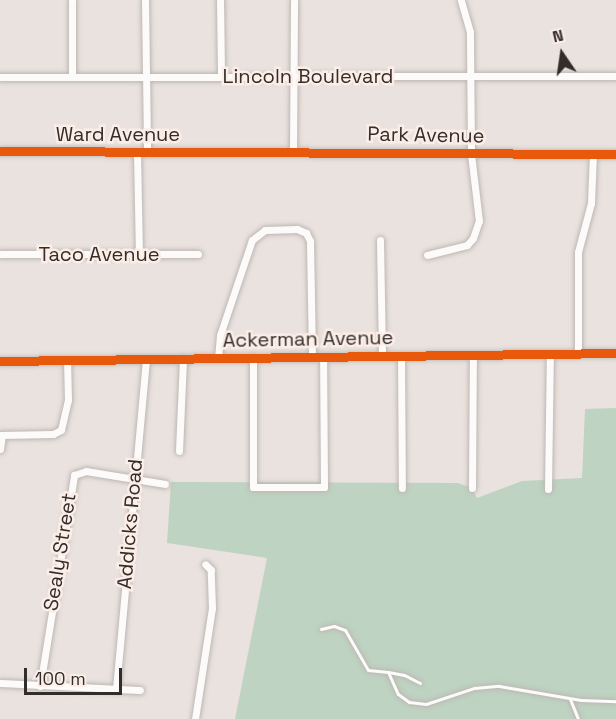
<!DOCTYPE html>
<style>
body{margin:0}
#map{position:relative;width:616px;height:719px;overflow:hidden;background:#eae2de;font-family:"Space Grotesk",sans-serif}
div>[style]{position:absolute}
[style*='--x']{left:calc(var(--x)*1px);top:calc(var(--y)*1px);width:calc(var(--w)*1px);rotate:calc(var(--a)*1deg)}
.green>*{inset:0;background:#bed3c1}
.roads{filter:drop-shadow(0 0 2px #bdb7b4) drop-shadow(0 0 2px #bdb7b4)}
.service>*{height:3px;margin:-1.5px;padding:0 1.5px;transform-origin:1.5px;border-radius:1.5px;background:#fcfbfa}
.minor>*{height:7px;margin:-3.5px;padding:0 3.5px;transform-origin:3.5px;border-radius:3.5px;background:#fcfbfa}
.cycleway>*{height:9px;margin:-4.5px;padding:0 4.5px;transform-origin:4.5px;border-radius:4.5px;background:#e8590c}
span{translate:-50% -50%;white-space:nowrap;text-align:center;line-height:1.15;-webkit-text-stroke:5px #fcede7;paint-order:stroke}
.street-label{font-size:20px;color:#322d2a}
.north{position:absolute;left:532px;top:24px;width:60px;height:60px;-webkit-text-stroke:4px #fcede7;paint-order:stroke;rotate:347deg;font-size:16px;font-weight:700;line-height:24px;text-align:center;color:#322d2a}
.north::after{content:'';display:block;margin:auto;width:21px;height:27px;background:#322d2a;clip-path:polygon(50% 0,100% 100%,50% 72%,0 100%)}
.scale{position:absolute;left:24px;top:668px;width:98px;height:27px;box-sizing:border-box;border:3px solid #322d2a;border-top:0;padding-left:8px;font-size:18px;line-height:21px;white-space:nowrap;color:#322d2a;-webkit-text-stroke:4px #fcede7;paint-order:stroke}
</style>
<div id="map">
<div class="green">
<div style="clip-path:polygon(616px 408px,616px 719px,235px 719px,267px 558px,167px 543px,171px 482px,458px 483px,472px 488px,477px 498px,522px 481px,582px 478px,585px 409px)"></div>
</div>
<div class="roads">
<div class="service">
<div style="--x:321;--y:629;--w:13;--a:-13"></div>
<div style="--x:334;--y:626;--w:12;--a:20"></div>
<div style="--x:345;--y:630;--w:46;--a:60.1"></div>
<div style="--x:368;--y:670;--w:20;--a:6"></div>
<div style="--x:420;--y:683;--w:18;--a:-153"></div>
<div style="--x:404;--y:675;--w:16;--a:-169"></div>
<div style="--x:388;--y:672;--w:24;--a:66"></div>
<div style="--x:398;--y:694;--w:14;--a:36"></div>
<div style="--x:409;--y:702;--w:17;--a:7"></div>
<div style="--x:426;--y:704;--w:51;--a:-18.4"></div>
<div style="--x:474;--y:688;--w:25;--a:-5"></div>
<div style="--x:499;--y:686;--w:83;--a:9.7"></div>
<div style="--x:581;--y:700;--w:35;--a:2"></div>
<div style="--x:570;--y:699;--w:22;--a:68"></div>
</div>
<div class="minor">
<div style="--x:72;--y:0;--w:77;--a:90"></div>
<div style="--x:145;--y:0;--w:152;--a:89.2"></div>
<div style="--x:220;--y:0;--w:76;--a:89.2"></div>
<div style="--x:0;--y:77;--w:616;--a:-0.09"></div>
<div style="--x:0;--y:151;--w:616;--a:0.28"></div>
<div style="--x:137;--y:152;--w:101;--a:88.9"></div>
<div style="--x:293;--y:152;--w:152;--a:-89.6"></div>
<div style="--x:380;--y:240;--w:116;--a:89"></div>
<div style="--x:0;--y:254;--w:198;--a:0"></div>
<div style="--x:427;--y:255;--w:41;--a:-14"></div>
<div style="--x:467;--y:245;--w:9;--a:-49"></div>
<div style="--x:473;--y:238;--w:18;--a:-71"></div>
<div style="--x:479;--y:221;--w:67;--a:-96.8"></div>
<div style="--x:471;--y:154;--w:122;--a:-90.5"></div>
<div style="--x:470;--y:32;--w:33;--a:-106"></div>
<div style="--x:578;--y:353;--w:101;--a:-90"></div>
<div style="--x:578;--y:252;--w:51;--a:-75.1"></div>
<div style="--x:591;--y:203;--w:49;--a:-87.7"></div>
<div style="--x:401;--y:356;--w:132;--a:89.6"></div>
<div style="--x:253;--y:357;--w:130;--a:90"></div>
<div style="--x:253;--y:487;--w:71;--a:0"></div>
<div style="--x:324;--y:487;--w:130;--a:-90.4"></div>
<div style="--x:218;--y:358;--w:23;--a:-85"></div>
<div style="--x:220;--y:335;--w:100;--a:-71.4"></div>
<div style="--x:252;--y:240;--w:16;--a:-38"></div>
<div style="--x:265;--y:230;--w:32;--a:-2"></div>
<div style="--x:297;--y:229;--w:10;--a:24"></div>
<div style="--x:306;--y:233;--w:9;--a:63"></div>
<div style="--x:310;--y:241;--w:116;--a:89"></div>
<div style="--x:0;--y:361;--w:616;--a:-0.74"></div>
<div style="--x:0;--y:435;--w:53;--a:-1.1"></div>
<div style="--x:53;--y:434;--w:9;--a:-27"></div>
<div style="--x:61;--y:430;--w:31;--a:-77"></div>
<div style="--x:68;--y:400;--w:40;--a:-91.4"></div>
<div style="--x:0;--y:449;--w:14;--a:-82"></div>
<div style="--x:179;--y:451;--w:93;--a:-87.5"></div>
<div style="--x:472;--y:488;--w:133;--a:-89.6"></div>
<div style="--x:548;--y:489;--w:135;--a:-89.2"></div>
<div style="--x:0;--y:683;--w:140;--a:2.9"></div>
<div style="--x:40;--y:686;--w:214;--a:-80.8"></div>
<div style="--x:74;--y:475;--w:13;--a:-18"></div>
<div style="--x:86;--y:471;--w:80;--a:9.3"></div>
<div style="--x:116;--y:689;--w:331;--a:-84.8"></div>
<div style="--x:195;--y:719;--w:112;--a:-81.3"></div>
<div style="--x:212;--y:608;--w:38;--a:-92"></div>
<div style="--x:211;--y:570;--w:8;--a:-135"></div>
</div>
</div>
<div class="cycleway">
<div style="--x:0;--y:151;--w:616;--a:0.28"></div>
<div style="--x:0;--y:361;--w:616;--a:-0.74"></div>
</div>
<div class="street-label">
<span style="left:308px;top:76px">Lincoln Boulevard</span>
<span style="left:118px;top:134px">Ward Avenue</span>
<span style="left:426px;top:135px;rotate:1deg">Park Avenue</span>
<span style="left:99px;top:254px">Taco Avenue</span>
<span style="left:308px;top:339px;rotate:-1deg">Ackerman Avenue</span>
<span style="left:130px;top:524px;rotate:-85deg">Addicks Road</span>
<span style="left:60px;top:552px;rotate:-81deg">Sealy Street</span>
</div>
<div class="north">N</div>
<div class="scale">100 m</div>
</div>
